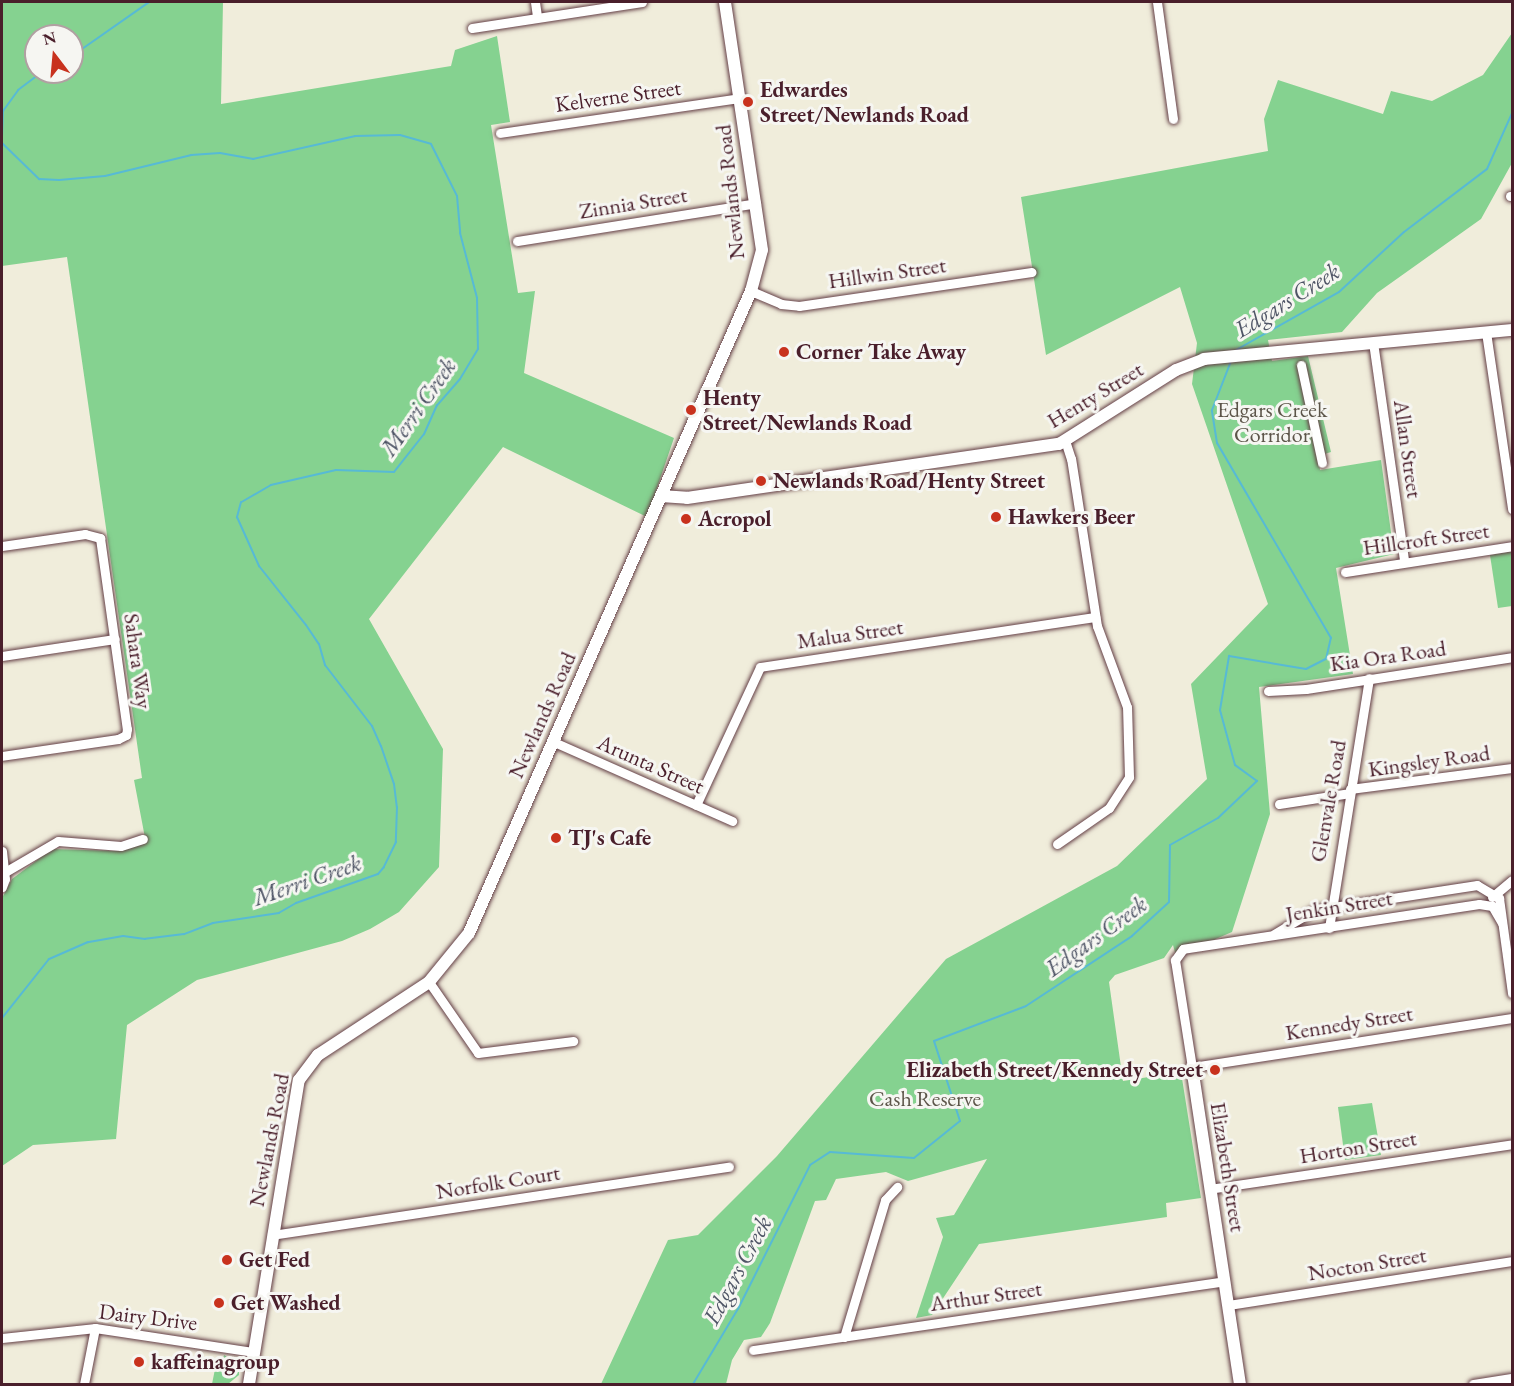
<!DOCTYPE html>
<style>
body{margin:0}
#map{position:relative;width:1514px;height:1386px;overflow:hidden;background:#f0eddb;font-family:"EB Garamond",serif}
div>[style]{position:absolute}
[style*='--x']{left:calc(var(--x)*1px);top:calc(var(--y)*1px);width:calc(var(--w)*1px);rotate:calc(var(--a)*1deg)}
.green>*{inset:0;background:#85d290}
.stream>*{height:2px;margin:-1px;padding:0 1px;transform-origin:1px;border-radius:1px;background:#57bad5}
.roads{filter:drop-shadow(0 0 2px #633e45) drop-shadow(0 0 2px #633e45)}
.minor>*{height:9px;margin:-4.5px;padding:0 4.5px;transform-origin:4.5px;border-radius:4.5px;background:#fff}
.tertiary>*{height:12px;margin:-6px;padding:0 6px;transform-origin:6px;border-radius:6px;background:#fff}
.dots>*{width:16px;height:16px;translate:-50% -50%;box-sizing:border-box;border:3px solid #f6f6f2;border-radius:50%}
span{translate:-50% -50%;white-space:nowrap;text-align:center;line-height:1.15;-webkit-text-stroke:6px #f6f6f2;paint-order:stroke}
.poi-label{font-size:22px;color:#4a1f2b;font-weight:700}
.left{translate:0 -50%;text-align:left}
.right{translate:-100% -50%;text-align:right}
.street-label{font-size:22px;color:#4a1f2b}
.park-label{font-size:22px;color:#5c5549}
.water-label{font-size:24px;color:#4f5566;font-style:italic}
.frame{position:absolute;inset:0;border:3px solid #4a1f2b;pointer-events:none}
.north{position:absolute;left:24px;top:24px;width:60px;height:60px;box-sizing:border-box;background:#f6f6f2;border:2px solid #b1a0a2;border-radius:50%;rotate:344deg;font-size:16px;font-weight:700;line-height:24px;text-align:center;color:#4a1f2b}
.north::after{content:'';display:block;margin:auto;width:21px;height:27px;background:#c8321e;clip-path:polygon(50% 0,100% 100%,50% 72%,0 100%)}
</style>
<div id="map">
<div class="green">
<div style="clip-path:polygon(evenodd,2px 2px,223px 2px,221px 104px,451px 66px,455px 50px,497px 36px,510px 122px,491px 125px,518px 293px,535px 291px,524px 373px,674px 438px,647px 517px,503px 447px,369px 619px,443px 749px,439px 867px,399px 912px,370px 929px,342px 941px,197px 980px,127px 1025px,116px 1139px,33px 1145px,2px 1166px,2px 898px,12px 879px,52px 849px,118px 851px,146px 843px,134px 780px,142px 778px,67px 257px,2px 266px,2px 2px,36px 36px,72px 36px,72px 72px,36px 72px,36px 36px)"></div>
<div style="clip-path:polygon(1512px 33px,1512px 163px,1481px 219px,1377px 293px,1342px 332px,1268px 340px,1272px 361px,1308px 356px,1331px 452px,1318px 456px,1320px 470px,1381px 460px,1394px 554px,1336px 568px,1353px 674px,1259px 687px,1270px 814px,1232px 932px,1176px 956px,1173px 945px,1164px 958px,1115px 975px,1109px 982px,1123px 1081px,1181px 1072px,1201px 1198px,1166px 1203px,1167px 1217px,979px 1244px,932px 1315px,916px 1318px,943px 1237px,936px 1218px,954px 1215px,987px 1159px,908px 1181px,886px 1172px,836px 1179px,826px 1200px,815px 1201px,770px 1323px,761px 1337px,744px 1340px,732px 1360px,726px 1384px,601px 1384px,668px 1240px,698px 1235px,777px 1156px,946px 959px,1117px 866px,1207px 779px,1191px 684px,1268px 604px,1192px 384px,1197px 343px,1180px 287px,1046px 355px,1021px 197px,1268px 151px,1264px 119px,1278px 80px,1383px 114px,1391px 91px,1432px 101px,1483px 75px)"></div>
<div style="clip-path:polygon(1512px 551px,1512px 606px,1498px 608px,1490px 555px)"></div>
<div style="clip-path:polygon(1372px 1103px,1381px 1155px,1345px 1160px,1338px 1107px)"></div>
<div style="clip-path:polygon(224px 1355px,239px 1364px,239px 1375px,228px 1384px,212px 1384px,217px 1359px,223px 1360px)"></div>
</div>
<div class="stream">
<div style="--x:72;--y:56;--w:94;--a:-35"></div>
<div style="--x:2;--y:137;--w:26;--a:-88"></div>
<div style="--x:3;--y:111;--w:26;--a:-54"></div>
<div style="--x:18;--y:90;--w:30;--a:-37"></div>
<div style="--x:2;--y:143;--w:52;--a:44.2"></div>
<div style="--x:39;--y:179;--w:20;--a:3"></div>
<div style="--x:59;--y:180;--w:46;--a:-5"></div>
<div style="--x:105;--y:176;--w:89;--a:-13.7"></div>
<div style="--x:191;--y:155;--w:29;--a:-4"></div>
<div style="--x:220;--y:153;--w:34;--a:10"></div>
<div style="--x:253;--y:159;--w:105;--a:-12.7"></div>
<div style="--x:355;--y:136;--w:45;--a:-1.3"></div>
<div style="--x:400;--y:135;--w:32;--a:16"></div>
<div style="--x:431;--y:144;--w:58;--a:63.4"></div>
<div style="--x:457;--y:196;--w:37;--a:85"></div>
<div style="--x:460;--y:233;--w:67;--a:75.3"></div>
<div style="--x:477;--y:298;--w:51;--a:88.9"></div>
<div style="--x:478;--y:349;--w:35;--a:121"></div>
<div style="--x:460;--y:379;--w:35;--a:131"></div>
<div style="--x:437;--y:405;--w:32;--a:114"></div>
<div style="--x:424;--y:434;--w:48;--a:128.3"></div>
<div style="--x:394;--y:472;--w:58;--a:-178"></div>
<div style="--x:336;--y:470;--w:67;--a:167"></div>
<div style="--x:271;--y:485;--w:34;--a:150"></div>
<div style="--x:241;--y:502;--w:16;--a:105"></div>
<div style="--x:237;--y:517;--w:54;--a:65.8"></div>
<div style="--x:259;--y:566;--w:75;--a:51.5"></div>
<div style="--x:306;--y:625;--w:23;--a:56"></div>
<div style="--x:319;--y:644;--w:22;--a:74"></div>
<div style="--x:325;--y:665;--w:77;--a:52.4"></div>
<div style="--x:372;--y:726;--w:22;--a:66"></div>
<div style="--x:381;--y:746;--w:40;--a:71.1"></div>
<div style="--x:394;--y:784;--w:23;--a:83"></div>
<div style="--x:397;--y:807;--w:35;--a:92"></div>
<div style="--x:396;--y:842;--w:28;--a:116"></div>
<div style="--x:384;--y:867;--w:9;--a:131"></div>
<div style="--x:378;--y:874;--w:87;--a:160.5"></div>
<div style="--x:296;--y:903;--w:20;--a:150"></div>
<div style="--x:279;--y:913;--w:67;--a:171.4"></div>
<div style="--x:213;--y:923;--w:31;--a:159"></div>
<div style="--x:184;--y:934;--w:39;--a:173"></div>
<div style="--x:145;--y:939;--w:22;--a:-172"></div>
<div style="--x:123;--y:936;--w:36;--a:170"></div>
<div style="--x:88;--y:942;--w:43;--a:156.4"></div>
<div style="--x:49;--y:959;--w:75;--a:128.5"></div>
<div style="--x:1236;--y:350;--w:118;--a:-29.4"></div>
<div style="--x:1339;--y:292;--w:88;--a:-42.7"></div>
<div style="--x:1404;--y:232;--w:104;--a:-37.2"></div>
<div style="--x:1487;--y:169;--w:61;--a:-65.9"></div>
<div style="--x:693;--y:1384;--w:90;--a:-59.1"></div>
<div style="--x:739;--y:1307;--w:159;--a:-63.4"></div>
<div style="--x:810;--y:1165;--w:24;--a:-33"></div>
<div style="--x:830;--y:1152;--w:84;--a:4.1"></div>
<div style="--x:914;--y:1158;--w:59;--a:-38.8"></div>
<div style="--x:960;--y:1121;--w:84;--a:-108"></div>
<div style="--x:934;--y:1041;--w:98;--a:-20.8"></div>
<div style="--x:1026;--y:1006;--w:127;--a:-33.4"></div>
<div style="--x:1132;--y:936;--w:50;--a:-42.6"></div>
<div style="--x:1169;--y:902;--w:57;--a:-89"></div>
<div style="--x:1170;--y:845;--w:55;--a:-29.4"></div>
<div style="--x:1218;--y:818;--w:54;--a:-43.5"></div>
<div style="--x:1257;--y:781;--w:27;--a:-144"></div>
<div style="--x:1235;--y:765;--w:57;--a:-105.3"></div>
<div style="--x:1220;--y:710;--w:55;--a:-80.5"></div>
<div style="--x:1229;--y:656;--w:78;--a:9.6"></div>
<div style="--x:1306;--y:669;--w:22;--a:-27"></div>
<div style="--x:1326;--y:659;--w:22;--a:-77"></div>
<div style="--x:1331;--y:638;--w:226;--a:-120.3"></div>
<div style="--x:1217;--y:443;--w:33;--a:-99"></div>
<div style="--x:1212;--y:410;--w:53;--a:-68.8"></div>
</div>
<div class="roads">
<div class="minor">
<div style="--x:535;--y:2;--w:15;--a:82"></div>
<div style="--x:1157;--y:2;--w:118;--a:82.2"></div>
<div style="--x:472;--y:28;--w:172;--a:-8.7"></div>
<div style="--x:500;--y:133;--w:244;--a:-8.3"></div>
<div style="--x:1510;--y:196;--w:2;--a:0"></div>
<div style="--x:517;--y:241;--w:242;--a:-9"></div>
<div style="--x:751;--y:291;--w:33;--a:23"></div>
<div style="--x:781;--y:304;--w:18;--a:6"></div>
<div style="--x:799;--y:306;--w:235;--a:-8.3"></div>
<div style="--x:1486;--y:332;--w:179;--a:81.6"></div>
<div style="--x:1373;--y:342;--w:221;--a:81.9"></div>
<div style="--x:1301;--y:365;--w:100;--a:77.9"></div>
<div style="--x:2;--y:546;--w:84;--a:-8.2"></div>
<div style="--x:85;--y:534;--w:16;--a:15"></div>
<div style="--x:100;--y:538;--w:193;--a:82"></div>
<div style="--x:127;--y:729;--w:6;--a:99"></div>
<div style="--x:126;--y:735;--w:9;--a:153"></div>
<div style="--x:118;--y:739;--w:117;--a:171.7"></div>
<div style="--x:1345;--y:572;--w:169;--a:-8.8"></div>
<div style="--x:2;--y:656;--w:114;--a:-8.6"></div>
<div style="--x:1268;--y:691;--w:38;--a:-3"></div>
<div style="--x:1306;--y:689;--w:208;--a:-8.8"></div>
<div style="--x:554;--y:742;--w:195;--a:23.9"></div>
<div style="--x:1350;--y:789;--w:163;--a:-7.4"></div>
<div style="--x:1279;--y:804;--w:72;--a:-8.8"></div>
<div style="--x:696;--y:805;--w:152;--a:-65.1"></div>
<div style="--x:760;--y:667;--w:339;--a:-8.5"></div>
<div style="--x:1057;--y:844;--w:63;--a:-34.7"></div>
<div style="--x:1109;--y:808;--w:37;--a:-57"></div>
<div style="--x:1129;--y:777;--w:70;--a:-91.6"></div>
<div style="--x:1127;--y:707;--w:86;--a:-110.3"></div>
<div style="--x:1097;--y:626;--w:169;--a:-98.8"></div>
<div style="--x:1071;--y:459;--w:19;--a:-108"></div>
<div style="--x:2;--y:851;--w:28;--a:84"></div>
<div style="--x:5;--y:879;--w:9;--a:111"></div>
<div style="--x:5;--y:872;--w:61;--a:-30.3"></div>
<div style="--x:58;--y:841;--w:63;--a:4.5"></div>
<div style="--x:121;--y:846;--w:23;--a:-18"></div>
<div style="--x:1492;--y:897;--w:26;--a:-40"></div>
<div style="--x:1502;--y:923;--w:20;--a:-120"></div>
<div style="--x:1492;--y:906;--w:13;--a:-171"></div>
<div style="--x:1479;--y:904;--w:299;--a:171.4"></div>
<div style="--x:1183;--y:949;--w:14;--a:126"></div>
<div style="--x:1175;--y:960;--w:108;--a:81"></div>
<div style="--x:1192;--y:1067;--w:324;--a:-8.7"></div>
<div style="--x:1329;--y:928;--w:253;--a:-80.9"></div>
<div style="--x:1274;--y:934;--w:47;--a:-31"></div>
<div style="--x:1314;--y:910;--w:165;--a:-8.7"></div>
<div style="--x:1477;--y:885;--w:26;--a:31"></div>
<div style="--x:1499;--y:898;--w:96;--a:82.2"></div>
<div style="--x:429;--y:982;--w:86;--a:55.4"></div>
<div style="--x:478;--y:1053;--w:96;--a:-7.2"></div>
<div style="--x:1209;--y:1189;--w:306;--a:-8.4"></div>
<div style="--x:272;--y:1235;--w:462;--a:-8.5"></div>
<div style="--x:1228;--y:1305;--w:287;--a:-8.8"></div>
<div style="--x:844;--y:1337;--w:143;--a:-73.3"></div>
<div style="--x:885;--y:1200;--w:18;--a:-47"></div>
<div style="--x:2;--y:1338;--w:94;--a:-6.1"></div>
<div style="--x:95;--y:1328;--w:161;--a:8.6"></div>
<div style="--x:753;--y:1350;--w:477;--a:-8.3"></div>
<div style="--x:84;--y:1384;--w:57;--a:-78.9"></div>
<div style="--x:1473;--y:1384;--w:39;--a:-9"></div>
</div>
<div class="tertiary">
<div style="--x:661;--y:496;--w:26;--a:4"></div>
<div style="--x:687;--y:498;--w:376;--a:-8.3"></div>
<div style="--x:1059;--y:444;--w:138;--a:-32.3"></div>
<div style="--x:1176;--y:370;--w:30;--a:-21"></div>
<div style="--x:1204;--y:359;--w:309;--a:-5.4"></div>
<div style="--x:1192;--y:1067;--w:321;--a:81.4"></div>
<div style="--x:249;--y:1384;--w:308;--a:-80.7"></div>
<div style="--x:299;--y:1080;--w:31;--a:-53"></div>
<div style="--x:318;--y:1055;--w:133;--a:-33.3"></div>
<div style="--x:429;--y:982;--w:63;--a:-50.8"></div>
<div style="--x:469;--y:933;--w:701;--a:-66.29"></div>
<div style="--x:751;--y:291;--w:42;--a:-75"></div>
<div style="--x:762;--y:250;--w:251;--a:-98.5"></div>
</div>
</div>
<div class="dots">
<div style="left:748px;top:102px;background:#c8321e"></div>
<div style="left:784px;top:352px;background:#c8321e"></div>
<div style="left:691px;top:410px;background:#c8321e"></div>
<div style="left:761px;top:481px;background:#c8321e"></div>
<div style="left:996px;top:517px;background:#c8321e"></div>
<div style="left:686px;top:519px;background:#c8321e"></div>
<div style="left:556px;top:838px;background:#c8321e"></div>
<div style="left:1215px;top:1070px;background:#c8321e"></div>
<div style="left:227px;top:1260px;background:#c8321e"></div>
<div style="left:219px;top:1303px;background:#c8321e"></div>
<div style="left:139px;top:1362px;background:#c8321e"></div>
</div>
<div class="poi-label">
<span class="left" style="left:760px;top:102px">Edwardes<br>Street/Newlands Road</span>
<span class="left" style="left:796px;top:352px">Corner Take Away</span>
<span class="left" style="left:703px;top:410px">Henty<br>Street/Newlands Road</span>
<span class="left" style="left:773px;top:481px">Newlands Road/Henty Street</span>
<span class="left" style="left:1008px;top:517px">Hawkers Beer</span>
<span class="left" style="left:698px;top:519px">Acropol</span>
<span class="left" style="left:568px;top:838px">TJ's Cafe</span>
<span class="right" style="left:1203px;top:1070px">Elizabeth Street/Kennedy Street</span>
<span class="left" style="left:239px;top:1260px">Get Fed</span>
<span class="left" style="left:231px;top:1303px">Get Washed</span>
<span class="left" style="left:151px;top:1362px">kaffeinagroup</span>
</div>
<div class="street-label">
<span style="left:618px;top:96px;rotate:-8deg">Kelverne Street</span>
<span style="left:730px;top:192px;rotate:-96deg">Newlands Road</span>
<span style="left:633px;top:203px;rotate:-9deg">Zinnia Street</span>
<span style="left:887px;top:273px;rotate:-8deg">Hillwin Street</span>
<span style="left:1095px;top:395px;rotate:-31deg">Henty Street</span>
<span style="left:1408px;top:449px;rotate:82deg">Allan Street</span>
<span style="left:1426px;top:539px;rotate:-8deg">Hillcroft Street</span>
<span style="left:850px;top:634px;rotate:-8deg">Malua Street</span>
<span style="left:1388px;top:656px;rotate:-8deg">Kia Ora Road</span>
<span style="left:138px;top:661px;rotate:82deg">Sahara Way</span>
<span style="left:542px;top:715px;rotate:-66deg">Newlands Road</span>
<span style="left:1429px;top:761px;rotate:-8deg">Kingsley Road</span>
<span style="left:651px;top:764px;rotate:24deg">Arunta Street</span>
<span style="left:1328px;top:801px;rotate:-80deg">Glenvale Road</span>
<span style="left:1339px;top:906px;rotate:-9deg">Jenkin Street</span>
<span style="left:1349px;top:1023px;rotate:-9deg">Kennedy Street</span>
<span style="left:269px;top:1140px;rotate:-79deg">Newlands Road</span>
<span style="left:1358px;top:1147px;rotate:-9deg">Horton Street</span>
<span style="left:1228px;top:1167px;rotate:81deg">Elizabeth Street</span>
<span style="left:498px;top:1182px;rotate:-9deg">Norfolk Court</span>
<span style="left:1367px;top:1264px;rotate:-9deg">Nocton Street</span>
<span style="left:986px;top:1296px;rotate:-8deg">Arthur Street</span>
<span style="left:148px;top:1317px;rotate:7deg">Dairy Drive</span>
</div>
<div class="park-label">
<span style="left:1272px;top:422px">Edgars Creek<br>Corridor</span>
<span style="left:925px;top:1099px">Cash Reserve</span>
</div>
<div class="water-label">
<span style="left:1287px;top:300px;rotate:-32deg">Edgars Creek</span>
<span style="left:418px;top:407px;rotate:-55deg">Merri Creek</span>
<span style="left:307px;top:880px;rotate:-19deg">Merri Creek</span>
<span style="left:1096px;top:936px;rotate:-36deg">Edgars Creek</span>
<span style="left:737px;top:1270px;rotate:-62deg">Edgars Creek</span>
</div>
<div class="frame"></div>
<div class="north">N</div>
</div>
